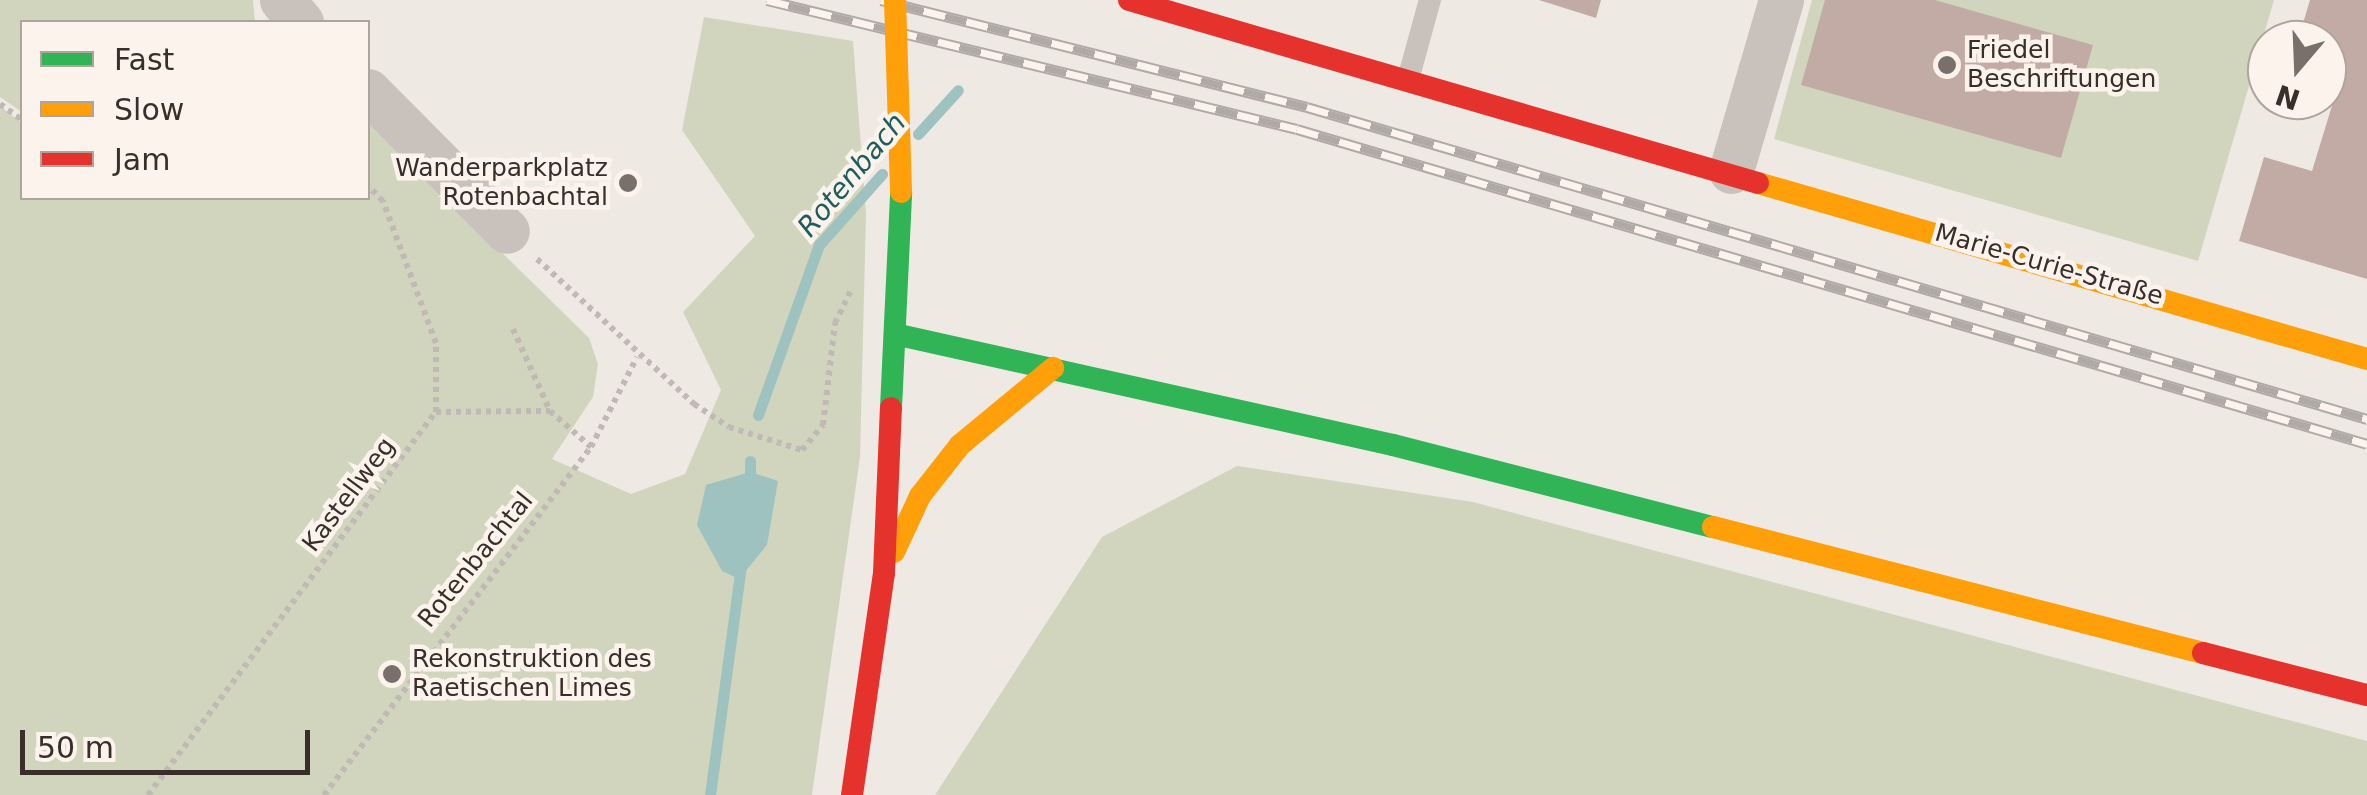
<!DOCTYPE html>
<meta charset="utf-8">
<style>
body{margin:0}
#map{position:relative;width:2367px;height:795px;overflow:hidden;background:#efe9e4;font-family:"DejaVu Sans",sans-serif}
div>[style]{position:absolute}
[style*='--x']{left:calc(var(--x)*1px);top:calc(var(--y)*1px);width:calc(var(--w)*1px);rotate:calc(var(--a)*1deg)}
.green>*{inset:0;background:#d1d5be}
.water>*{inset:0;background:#9ec2c0}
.stream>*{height:11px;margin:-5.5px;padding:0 5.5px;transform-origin:5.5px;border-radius:5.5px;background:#9ec2c0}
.building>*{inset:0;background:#c3aba5}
.path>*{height:6px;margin-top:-3px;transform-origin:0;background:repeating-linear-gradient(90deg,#c1b9b5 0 5px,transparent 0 10px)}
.lane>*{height:22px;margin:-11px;padding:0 11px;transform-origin:11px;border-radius:11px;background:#c9c1bc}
.street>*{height:45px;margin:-22.5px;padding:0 22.5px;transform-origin:22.5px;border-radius:22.5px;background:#c9c1bc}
.fast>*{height:22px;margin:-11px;padding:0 11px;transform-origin:11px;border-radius:11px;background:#30b455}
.slow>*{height:22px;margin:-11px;padding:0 11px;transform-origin:11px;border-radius:11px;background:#ff9f0a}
.jam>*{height:22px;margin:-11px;padding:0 11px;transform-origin:11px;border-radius:11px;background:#e5322d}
.rail>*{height:11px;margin-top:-5.5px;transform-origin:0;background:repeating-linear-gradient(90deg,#fbf3ec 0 22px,#b0aaa7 0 44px);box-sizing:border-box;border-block:2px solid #b0aaa7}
.slow-bridge>*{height:22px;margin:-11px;padding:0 11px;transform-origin:11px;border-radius:11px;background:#ff9f0a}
.dots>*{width:28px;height:28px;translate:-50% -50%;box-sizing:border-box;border:5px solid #fbf3ec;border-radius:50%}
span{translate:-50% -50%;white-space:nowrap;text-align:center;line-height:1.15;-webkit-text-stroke:9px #fbf3ec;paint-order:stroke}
.poi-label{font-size:25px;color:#3a2e2a}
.left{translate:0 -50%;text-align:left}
.right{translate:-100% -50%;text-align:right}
.street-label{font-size:25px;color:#3a2e2a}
.water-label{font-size:28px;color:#1d5d5d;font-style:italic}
.legend{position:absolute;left:20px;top:20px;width:350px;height:180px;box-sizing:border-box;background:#fbf3ec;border:2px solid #aea49e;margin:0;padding:12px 18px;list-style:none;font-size:30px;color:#3a2e2a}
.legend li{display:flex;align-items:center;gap:20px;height:50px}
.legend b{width:50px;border:2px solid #aea49e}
.north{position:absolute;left:2247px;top:20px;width:100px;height:100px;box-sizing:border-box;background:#fbf3ec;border:2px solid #aea49e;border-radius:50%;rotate:199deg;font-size:28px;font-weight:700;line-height:40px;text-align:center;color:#3a2e2a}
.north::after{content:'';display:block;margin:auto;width:35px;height:45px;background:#796f6b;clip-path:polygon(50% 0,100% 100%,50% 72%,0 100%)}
.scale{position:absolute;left:20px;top:730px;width:290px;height:45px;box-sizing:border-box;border:5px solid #3a2e2a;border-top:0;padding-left:12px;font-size:30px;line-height:35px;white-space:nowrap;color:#3a2e2a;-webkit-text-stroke:8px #fbf3ec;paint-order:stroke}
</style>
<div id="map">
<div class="green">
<div style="clip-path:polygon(0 0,253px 0,255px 22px,22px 22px,22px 112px,0 97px)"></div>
<div style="clip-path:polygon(1812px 0,2274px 0,2198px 261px,1774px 139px)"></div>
<div style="clip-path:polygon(704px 17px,853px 41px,866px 214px,860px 457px,812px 795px,0 795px,0 106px,22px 123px,22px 198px,368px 198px,368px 121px,589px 338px,598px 364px,593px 397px,552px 459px,631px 494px,685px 474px,721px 390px,683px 312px,755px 236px,682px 130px)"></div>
<div style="clip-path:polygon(1237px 466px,1473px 502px,2367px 741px,2367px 795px,935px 795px,1102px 537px)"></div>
</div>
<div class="water">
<div style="clip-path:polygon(750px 472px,778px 481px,767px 545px,739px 579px,722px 571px,697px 525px,706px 485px)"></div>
</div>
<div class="stream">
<div style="--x:918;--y:134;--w:59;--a:-47.7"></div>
<div style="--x:758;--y:415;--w:181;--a:-70.3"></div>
<div style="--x:819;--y:245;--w:95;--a:-48.4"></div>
<div style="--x:750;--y:483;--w:22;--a:-90"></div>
<div style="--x:710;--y:795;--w:231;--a:-82.3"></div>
</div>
<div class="building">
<div style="clip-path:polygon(1539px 0,1601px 0,1596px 18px)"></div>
<div style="clip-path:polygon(1825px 0,1935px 0,2093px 45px,2061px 158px,1801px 85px)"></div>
<div style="clip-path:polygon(2310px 0,2367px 0,2367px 279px,2239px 241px,2264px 157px,2312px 171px,2342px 73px,2327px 69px,2327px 40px,2298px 40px)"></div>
</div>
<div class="path">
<div style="--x:0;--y:104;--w:27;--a:36"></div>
<div style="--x:537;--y:259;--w:214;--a:42.7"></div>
<div style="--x:694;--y:404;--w:42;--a:33.3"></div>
<div style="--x:729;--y:427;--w:77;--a:17.5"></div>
<div style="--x:802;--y:450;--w:33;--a:-50"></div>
<div style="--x:823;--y:425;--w:103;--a:-83.3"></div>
<div style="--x:835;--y:323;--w:37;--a:-64"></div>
<div style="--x:513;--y:329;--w:90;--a:65.7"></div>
<div style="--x:436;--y:412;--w:114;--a:-0.5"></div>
<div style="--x:550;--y:411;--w:55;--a:41.3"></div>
<div style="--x:148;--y:795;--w:479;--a:-53.1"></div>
<div style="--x:436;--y:412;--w:69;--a:-90"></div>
<div style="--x:436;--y:343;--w:152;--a:-110.5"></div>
<div style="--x:383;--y:201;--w:21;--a:-135"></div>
<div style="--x:324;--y:795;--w:439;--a:-52.5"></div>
<div style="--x:591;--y:447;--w:101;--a:-62.9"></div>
</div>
<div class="lane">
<div style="--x:1409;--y:76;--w:79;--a:-74.6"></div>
</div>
<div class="street">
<div style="--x:282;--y:0;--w:29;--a:49"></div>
<div style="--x:368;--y:91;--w:197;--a:45.2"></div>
<div style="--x:1731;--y:171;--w:178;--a:-73.7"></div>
</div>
<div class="fast">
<div style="--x:899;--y:335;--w:506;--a:12.55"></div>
<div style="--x:1393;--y:445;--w:330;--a:14.4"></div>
<div style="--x:891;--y:408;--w:216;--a:-87.3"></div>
</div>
<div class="slow">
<div style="--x:1758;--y:183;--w:634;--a:16.12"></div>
<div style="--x:1713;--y:527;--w:506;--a:14.42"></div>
<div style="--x:894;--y:552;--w:62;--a:-65.1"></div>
<div style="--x:920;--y:496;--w:65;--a:-51.9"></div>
<div style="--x:960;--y:445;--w:121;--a:-39.6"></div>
</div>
<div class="jam">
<div style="--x:1129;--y:0;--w:655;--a:16.22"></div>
<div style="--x:2203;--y:653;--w:169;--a:14.4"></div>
<div style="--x:852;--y:795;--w:224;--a:-81.8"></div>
<div style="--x:884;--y:573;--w:165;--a:-87.6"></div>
</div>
<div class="rail">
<div style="--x:767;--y:0;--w:545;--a:13.68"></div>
<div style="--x:1297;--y:129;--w:1115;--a:16.4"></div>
<div style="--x:881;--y:0;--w:439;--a:14.1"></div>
<div style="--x:1307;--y:107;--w:1105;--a:16.4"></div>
</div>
<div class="slow-bridge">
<div style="--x:895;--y:0;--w:192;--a:88.2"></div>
</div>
<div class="dots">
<div style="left:1947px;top:65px;background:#796f6b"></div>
<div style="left:628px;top:183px;background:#796f6b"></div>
<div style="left:392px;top:674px;background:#796f6b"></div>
</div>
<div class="poi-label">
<span class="left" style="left:1967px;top:65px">Friedel<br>Beschriftungen</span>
<span class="right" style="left:608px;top:183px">Wanderparkplatz<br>Rotenbachtal</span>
<span class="left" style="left:412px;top:674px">Rekonstruktion des<br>Raetischen Limes</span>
</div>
<div class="street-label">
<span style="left:2049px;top:265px;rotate:16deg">Marie-Curie-Straße</span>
<span style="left:349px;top:495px;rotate:-53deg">Kastellweg</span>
<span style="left:476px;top:560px;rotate:-51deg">Rotenbachtal</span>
</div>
<div class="water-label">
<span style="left:852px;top:175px;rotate:-50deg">Rotenbach</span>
</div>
<ul class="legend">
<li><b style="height:12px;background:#30b455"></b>Fast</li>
<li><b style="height:12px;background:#ff9f0a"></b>Slow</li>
<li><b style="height:12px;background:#e5322d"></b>Jam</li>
</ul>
<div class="north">N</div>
<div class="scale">50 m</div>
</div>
